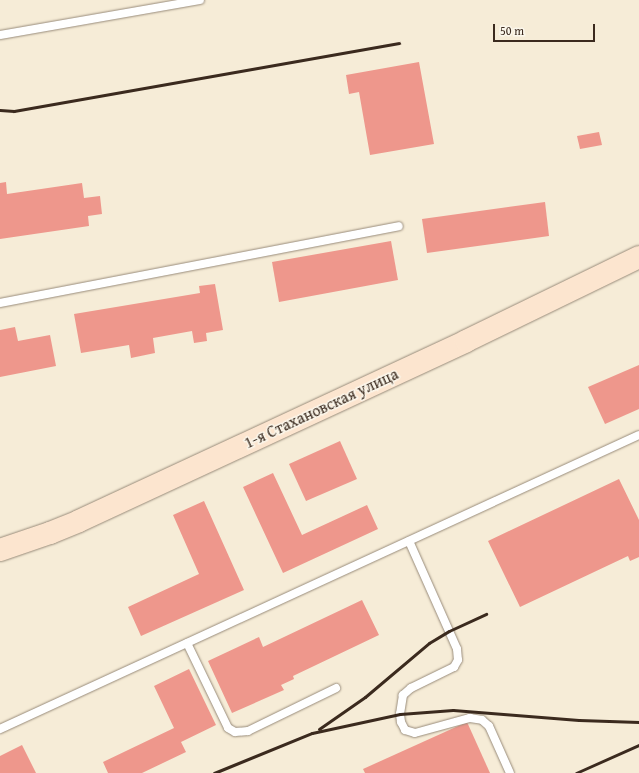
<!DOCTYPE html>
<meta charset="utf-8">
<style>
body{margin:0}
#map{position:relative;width:639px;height:773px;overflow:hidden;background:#f6ecd7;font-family:"Gentium Book Plus",serif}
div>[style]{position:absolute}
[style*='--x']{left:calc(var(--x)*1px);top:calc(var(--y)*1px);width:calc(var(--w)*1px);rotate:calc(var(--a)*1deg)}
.building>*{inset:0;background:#ee978c}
.roads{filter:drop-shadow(0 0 1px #988b7a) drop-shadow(0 0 1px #988b7a)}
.service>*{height:8px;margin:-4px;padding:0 4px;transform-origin:4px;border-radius:4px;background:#fff}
.secondary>*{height:22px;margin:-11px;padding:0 11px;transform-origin:11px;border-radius:11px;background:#fce5cf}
.rail>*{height:3px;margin:-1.5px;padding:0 1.5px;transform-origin:1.5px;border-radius:1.5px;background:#3b2a1e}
span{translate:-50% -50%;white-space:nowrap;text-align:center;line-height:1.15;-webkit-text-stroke:3px #fbf7ec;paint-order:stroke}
.street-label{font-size:16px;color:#3b2a1e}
.scale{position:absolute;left:493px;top:24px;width:102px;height:18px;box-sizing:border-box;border:2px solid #3b2a1e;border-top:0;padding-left:5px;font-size:12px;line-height:14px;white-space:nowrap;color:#3b2a1e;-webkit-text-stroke:3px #fbf7ec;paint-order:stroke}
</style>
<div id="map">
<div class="building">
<div style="clip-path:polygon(419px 62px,434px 144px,370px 155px,359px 92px,349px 94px,346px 75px)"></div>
<div style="clip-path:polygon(599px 132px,602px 145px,580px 149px,577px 136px)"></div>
<div style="clip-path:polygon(6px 182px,7px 194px,82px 183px,84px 198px,100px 196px,102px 214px,88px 216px,89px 226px,0 239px,0 183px)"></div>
<div style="clip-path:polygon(545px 202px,549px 236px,427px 253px,422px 219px)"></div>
<div style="clip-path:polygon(391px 241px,398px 280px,279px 302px,272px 262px)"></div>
<div style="clip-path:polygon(215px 284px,223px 330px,206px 333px,207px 341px,194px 343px,192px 331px,153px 338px,155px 353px,131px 358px,129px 345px,81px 353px,74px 314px,200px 293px,199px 286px)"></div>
<div style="clip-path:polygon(15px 327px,18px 341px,50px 335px,56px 366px,0 377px,0 330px)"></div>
<div style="clip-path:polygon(639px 365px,639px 409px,605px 424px,588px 387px)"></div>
<div style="clip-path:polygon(340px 441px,357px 479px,306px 501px,289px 464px)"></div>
<div style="clip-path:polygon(273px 473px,302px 535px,367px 505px,378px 529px,283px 573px,243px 487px)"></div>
<div style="clip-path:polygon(619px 479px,639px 520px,639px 557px,630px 561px,628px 556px,520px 607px,488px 541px)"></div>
<div style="clip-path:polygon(204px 501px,244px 590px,141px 636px,128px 607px,199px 574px,173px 515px)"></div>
<div style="clip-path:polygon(362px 600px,379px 635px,293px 676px,294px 679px,281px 685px,284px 690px,232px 713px,208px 661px,259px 637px,263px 647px)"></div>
<div style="clip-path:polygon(189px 669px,216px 725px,181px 742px,186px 752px,142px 773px,108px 773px,103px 762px,174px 728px,154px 686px)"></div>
<div style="clip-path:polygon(467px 722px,490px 773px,365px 773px,363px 769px)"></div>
<div style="clip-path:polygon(22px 745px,36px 773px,0 773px,0 756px)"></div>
</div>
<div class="roads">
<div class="service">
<div style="--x:0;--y:35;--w:203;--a:-9.9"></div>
<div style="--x:0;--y:303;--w:406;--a:-10.9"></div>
<div style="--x:409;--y:541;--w:118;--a:66"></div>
<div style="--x:457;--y:649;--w:11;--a:85"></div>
<div style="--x:458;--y:660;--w:8;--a:120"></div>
<div style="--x:454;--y:667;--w:48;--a:154"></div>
<div style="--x:411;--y:688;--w:11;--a:139"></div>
<div style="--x:403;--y:695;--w:19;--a:99"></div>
<div style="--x:400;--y:714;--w:8;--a:83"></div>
<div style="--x:401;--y:722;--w:9;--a:63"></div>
<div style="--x:405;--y:730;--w:10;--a:17"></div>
<div style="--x:415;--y:733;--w:57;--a:-15.3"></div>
<div style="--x:470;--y:718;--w:12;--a:9"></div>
<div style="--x:482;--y:720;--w:9;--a:41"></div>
<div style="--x:489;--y:726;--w:51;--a:65.9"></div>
<div style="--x:187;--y:643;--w:94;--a:64.2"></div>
<div style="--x:228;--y:728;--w:8;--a:30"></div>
<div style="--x:235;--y:732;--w:13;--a:-4"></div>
<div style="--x:248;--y:731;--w:98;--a:-26"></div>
<div style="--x:0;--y:729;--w:703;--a:-24.71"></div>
</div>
<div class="secondary">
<div style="--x:0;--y:550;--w:53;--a:-18.8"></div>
<div style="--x:50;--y:533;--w:31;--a:-22"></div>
<div style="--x:79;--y:521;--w:427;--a:-24.9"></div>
<div style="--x:466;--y:341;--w:192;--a:-25.9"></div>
</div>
</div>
<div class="rail">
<div style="--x:0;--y:110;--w:14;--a:4"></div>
<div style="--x:14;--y:111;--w:391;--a:-10"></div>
<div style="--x:319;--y:729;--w:56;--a:-34.8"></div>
<div style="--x:365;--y:697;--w:84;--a:-40.2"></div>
<div style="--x:429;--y:643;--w:23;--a:-31"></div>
<div style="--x:449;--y:631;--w:41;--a:-24.7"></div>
<div style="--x:214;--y:773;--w:106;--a:-22.2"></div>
<div style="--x:312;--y:733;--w:90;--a:-12.2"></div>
<div style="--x:400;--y:714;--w:53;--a:-4.3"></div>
<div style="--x:453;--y:710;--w:126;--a:4.5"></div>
<div style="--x:579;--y:720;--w:60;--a:1.9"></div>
<div style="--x:576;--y:773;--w:69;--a:-24"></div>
</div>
<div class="street-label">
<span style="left:321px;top:408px;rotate:-25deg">1-я Стахановская улица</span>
</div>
<div class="scale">50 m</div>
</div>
